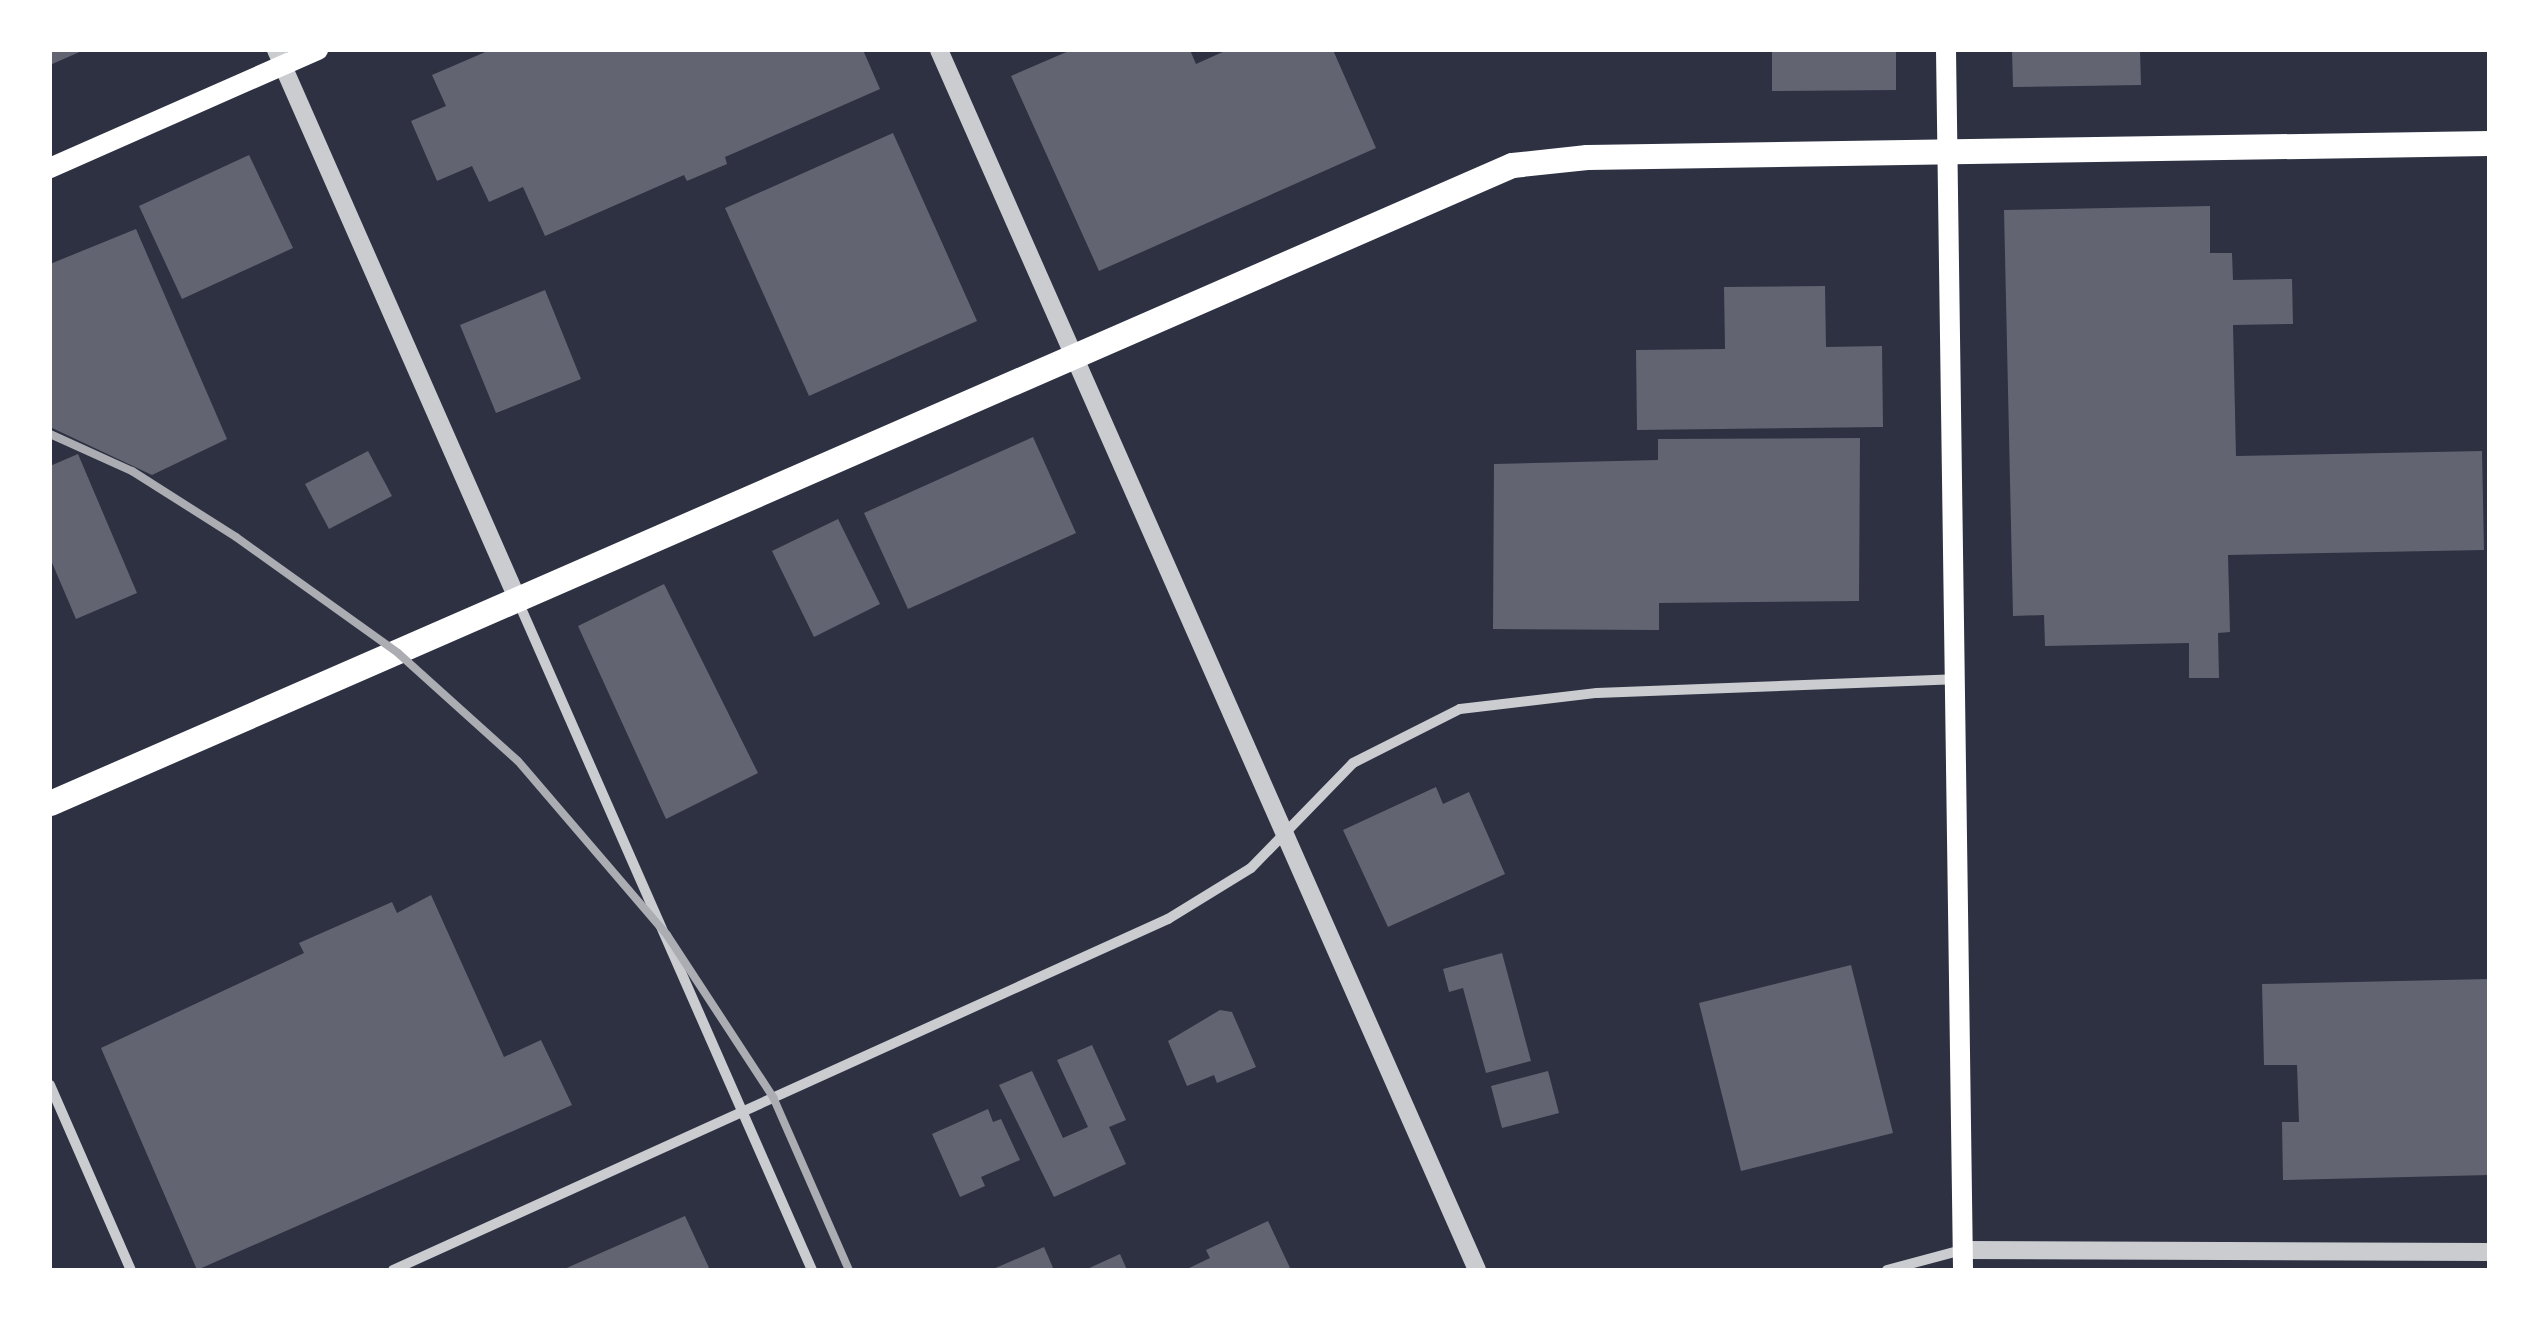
<!DOCTYPE html>
<style>
body{margin:0}
#map{position:relative;width:2539px;height:1320px;overflow:hidden;background:#2d3142;font-family:Barlow,sans-serif}
div>[style]{position:absolute}
[style*='--x']{left:calc(var(--x)*1px);top:calc(var(--y)*1px);width:calc(var(--w)*1px);rotate:calc(var(--a)*1deg)}
.building>*{inset:0;background:#626471}
.minor>*{height:10px;margin:-5px;padding:0 5px;transform-origin:5px;border-radius:5px;background:#caccd0}
.tertiary>*{height:18px;margin:-9px;padding:0 9px;transform-origin:9px;border-radius:9px;background:#caccd0}
.secondary>*{height:20px;margin:-10px;padding:0 10px;transform-origin:10px;border-radius:10px;background:#fff}
.primary>*{height:25px;margin:-12.5px;padding:0 12.5px;transform-origin:12.5px;border-radius:12.5px;background:#fff}
.rail>*{height:8px;margin:-4px;padding:0 4px;transform-origin:4px;border-radius:4px;background:#abadb3}
span{translate:-50% -50%;white-space:nowrap;text-align:center;line-height:1.15;-webkit-text-stroke:10px #fff;paint-order:stroke}
.frame{position:absolute;inset:0;border:52px solid #fff;pointer-events:none}
</style>
<div id="map">
<div class="building">
<div style="clip-path:polygon(50px 50px,84px 50px,50px 65px)"></div>
<div style="clip-path:polygon(490px 50px,863px 50px,880px 89px,725px 157px,727px 164px,687px 181px,684px 175px,545px 236px,523px 187px,489px 202px,472px 166px,437px 181px,411px 121px,446px 106px,432px 75px)"></div>
<div style="clip-path:polygon(1071px 50px,1190px 50px,1196px 64px,1227px 50px,1333px 50px,1376px 148px,1099px 271px,1011px 76px)"></div>
<div style="clip-path:polygon(1772px 50px,1896px 50px,1896px 90px,1772px 91px)"></div>
<div style="clip-path:polygon(2012px 50px,2140px 50px,2141px 85px,2013px 87px)"></div>
<div style="clip-path:polygon(893px 133px,977px 321px,809px 396px,725px 208px)"></div>
<div style="clip-path:polygon(249px 155px,293px 248px,182px 299px,139px 206px)"></div>
<div style="clip-path:polygon(2210px 206px,2210px 253px,2232px 253px,2233px 280px,2292px 279px,2293px 324px,2233px 325px,2236px 456px,2482px 451px,2484px 550px,2228px 555px,2230px 632px,2218px 633px,2219px 678px,2189px 678px,2189px 643px,2045px 646px,2044px 615px,2013px 616px,2004px 210px)"></div>
<div style="clip-path:polygon(136px 229px,227px 439px,152px 475px,50px 427px,50px 264px)"></div>
<div style="clip-path:polygon(1825px 286px,1826px 347px,1882px 346px,1883px 427px,1637px 430px,1636px 350px,1725px 349px,1724px 287px)"></div>
<div style="clip-path:polygon(545px 290px,581px 379px,496px 413px,460px 325px)"></div>
<div style="clip-path:polygon(1033px 437px,1076px 533px,908px 609px,864px 513px)"></div>
<div style="clip-path:polygon(1860px 438px,1859px 601px,1659px 603px,1659px 630px,1493px 629px,1494px 464px,1658px 460px,1658px 439px)"></div>
<div style="clip-path:polygon(368px 451px,392px 496px,329px 529px,305px 484px)"></div>
<div style="clip-path:polygon(78px 454px,137px 593px,76px 619px,50px 558px,50px 466px)"></div>
<div style="clip-path:polygon(838px 519px,880px 604px,814px 637px,772px 551px)"></div>
<div style="clip-path:polygon(664px 584px,758px 773px,666px 819px,578px 626px)"></div>
<div style="clip-path:polygon(1436px 787px,1443px 804px,1469px 792px,1505px 874px,1388px 927px,1343px 830px)"></div>
<div style="clip-path:polygon(431px 895px,504px 1057px,541px 1040px,572px 1105px,197px 1270px,101px 1048px,304px 953px,299px 943px,392px 902px,397px 913px)"></div>
<div style="clip-path:polygon(1502px 953px,1531px 1061px,1486px 1073px,1463px 988px,1449px 992px,1443px 969px)"></div>
<div style="clip-path:polygon(1851px 965px,1893px 1133px,1741px 1171px,1699px 1003px)"></div>
<div style="clip-path:polygon(2489px 979px,2489px 1175px,2283px 1180px,2282px 1122px,2299px 1122px,2297px 1065px,2264px 1065px,2262px 984px)"></div>
<div style="clip-path:polygon(1220px 1010px,1232px 1012px,1256px 1067px,1217px 1083px,1214px 1075px,1187px 1086px,1168px 1041px)"></div>
<div style="clip-path:polygon(1092px 1045px,1126px 1120px,1109px 1127px,1126px 1164px,1054px 1197px,999px 1085px,1032px 1071px,1063px 1138px,1088px 1127px,1057px 1060px)"></div>
<div style="clip-path:polygon(1548px 1071px,1559px 1113px,1502px 1128px,1491px 1086px)"></div>
<div style="clip-path:polygon(988px 1109px,993px 1122px,1001px 1119px,1020px 1160px,981px 1177px,985px 1186px,960px 1197px,932px 1134px)"></div>
<div style="clip-path:polygon(685px 1216px,710px 1270px,562px 1270px)"></div>
<div style="clip-path:polygon(1268px 1221px,1291px 1270px,1185px 1270px,1210px 1258px,1206px 1250px)"></div>
<div style="clip-path:polygon(1044px 1247px,1054px 1270px,991px 1270px)"></div>
<div style="clip-path:polygon(1120px 1254px,1127px 1270px,1085px 1270px)"></div>
</div>
<div class="minor">
<div style="--x:517;--y:599;--w:733;--a:66.27"></div>
<div style="--x:50;--y:1085;--w:202;--a:66.4"></div>
<div style="--x:393;--y:1270;--w:851;--a:-24.37"></div>
<div style="--x:1168;--y:919;--w:97;--a:-31.6"></div>
<div style="--x:1251;--y:868;--w:146;--a:-45.8"></div>
<div style="--x:1353;--y:763;--w:120;--a:-26.8"></div>
<div style="--x:1460;--y:709;--w:138;--a:-6.7"></div>
<div style="--x:1597;--y:693;--w:357;--a:-2.2"></div>
<div style="--x:1887;--y:1270;--w:78;--a:-14.9"></div>
</div>
<div class="tertiary">
<div style="--x:276;--y:50;--w:599;--a:66.26"></div>
<div style="--x:939;--y:50;--w:1333;--a:66.2"></div>
<div style="--x:1962;--y:1250;--w:527;--a:0.22"></div>
</div>
<div class="secondary">
<div style="--x:1946;--y:50;--w:1220;--a:89.2"></div>
<div style="--x:50;--y:168;--w:293;--a:-23.8"></div>
</div>
<div class="primary">
<div style="--x:50;--y:803;--w:1595;--a:-23.58"></div>
<div style="--x:1512;--y:165;--w:75;--a:-6.1"></div>
<div style="--x:1587;--y:157;--w:902;--a:-0.89"></div>
</div>
<div class="rail">
<div style="--x:50;--y:434;--w:90;--a:24.3"></div>
<div style="--x:132;--y:471;--w:123;--a:32.4"></div>
<div style="--x:236;--y:537;--w:199;--a:35.6"></div>
<div style="--x:398;--y:653;--w:161;--a:42"></div>
<div style="--x:518;--y:761;--w:229;--a:49.4"></div>
<div style="--x:667;--y:935;--w:194;--a:56.8"></div>
<div style="--x:773;--y:1097;--w:189;--a:66.3"></div>
</div>
<div class="frame"></div>
</div>
